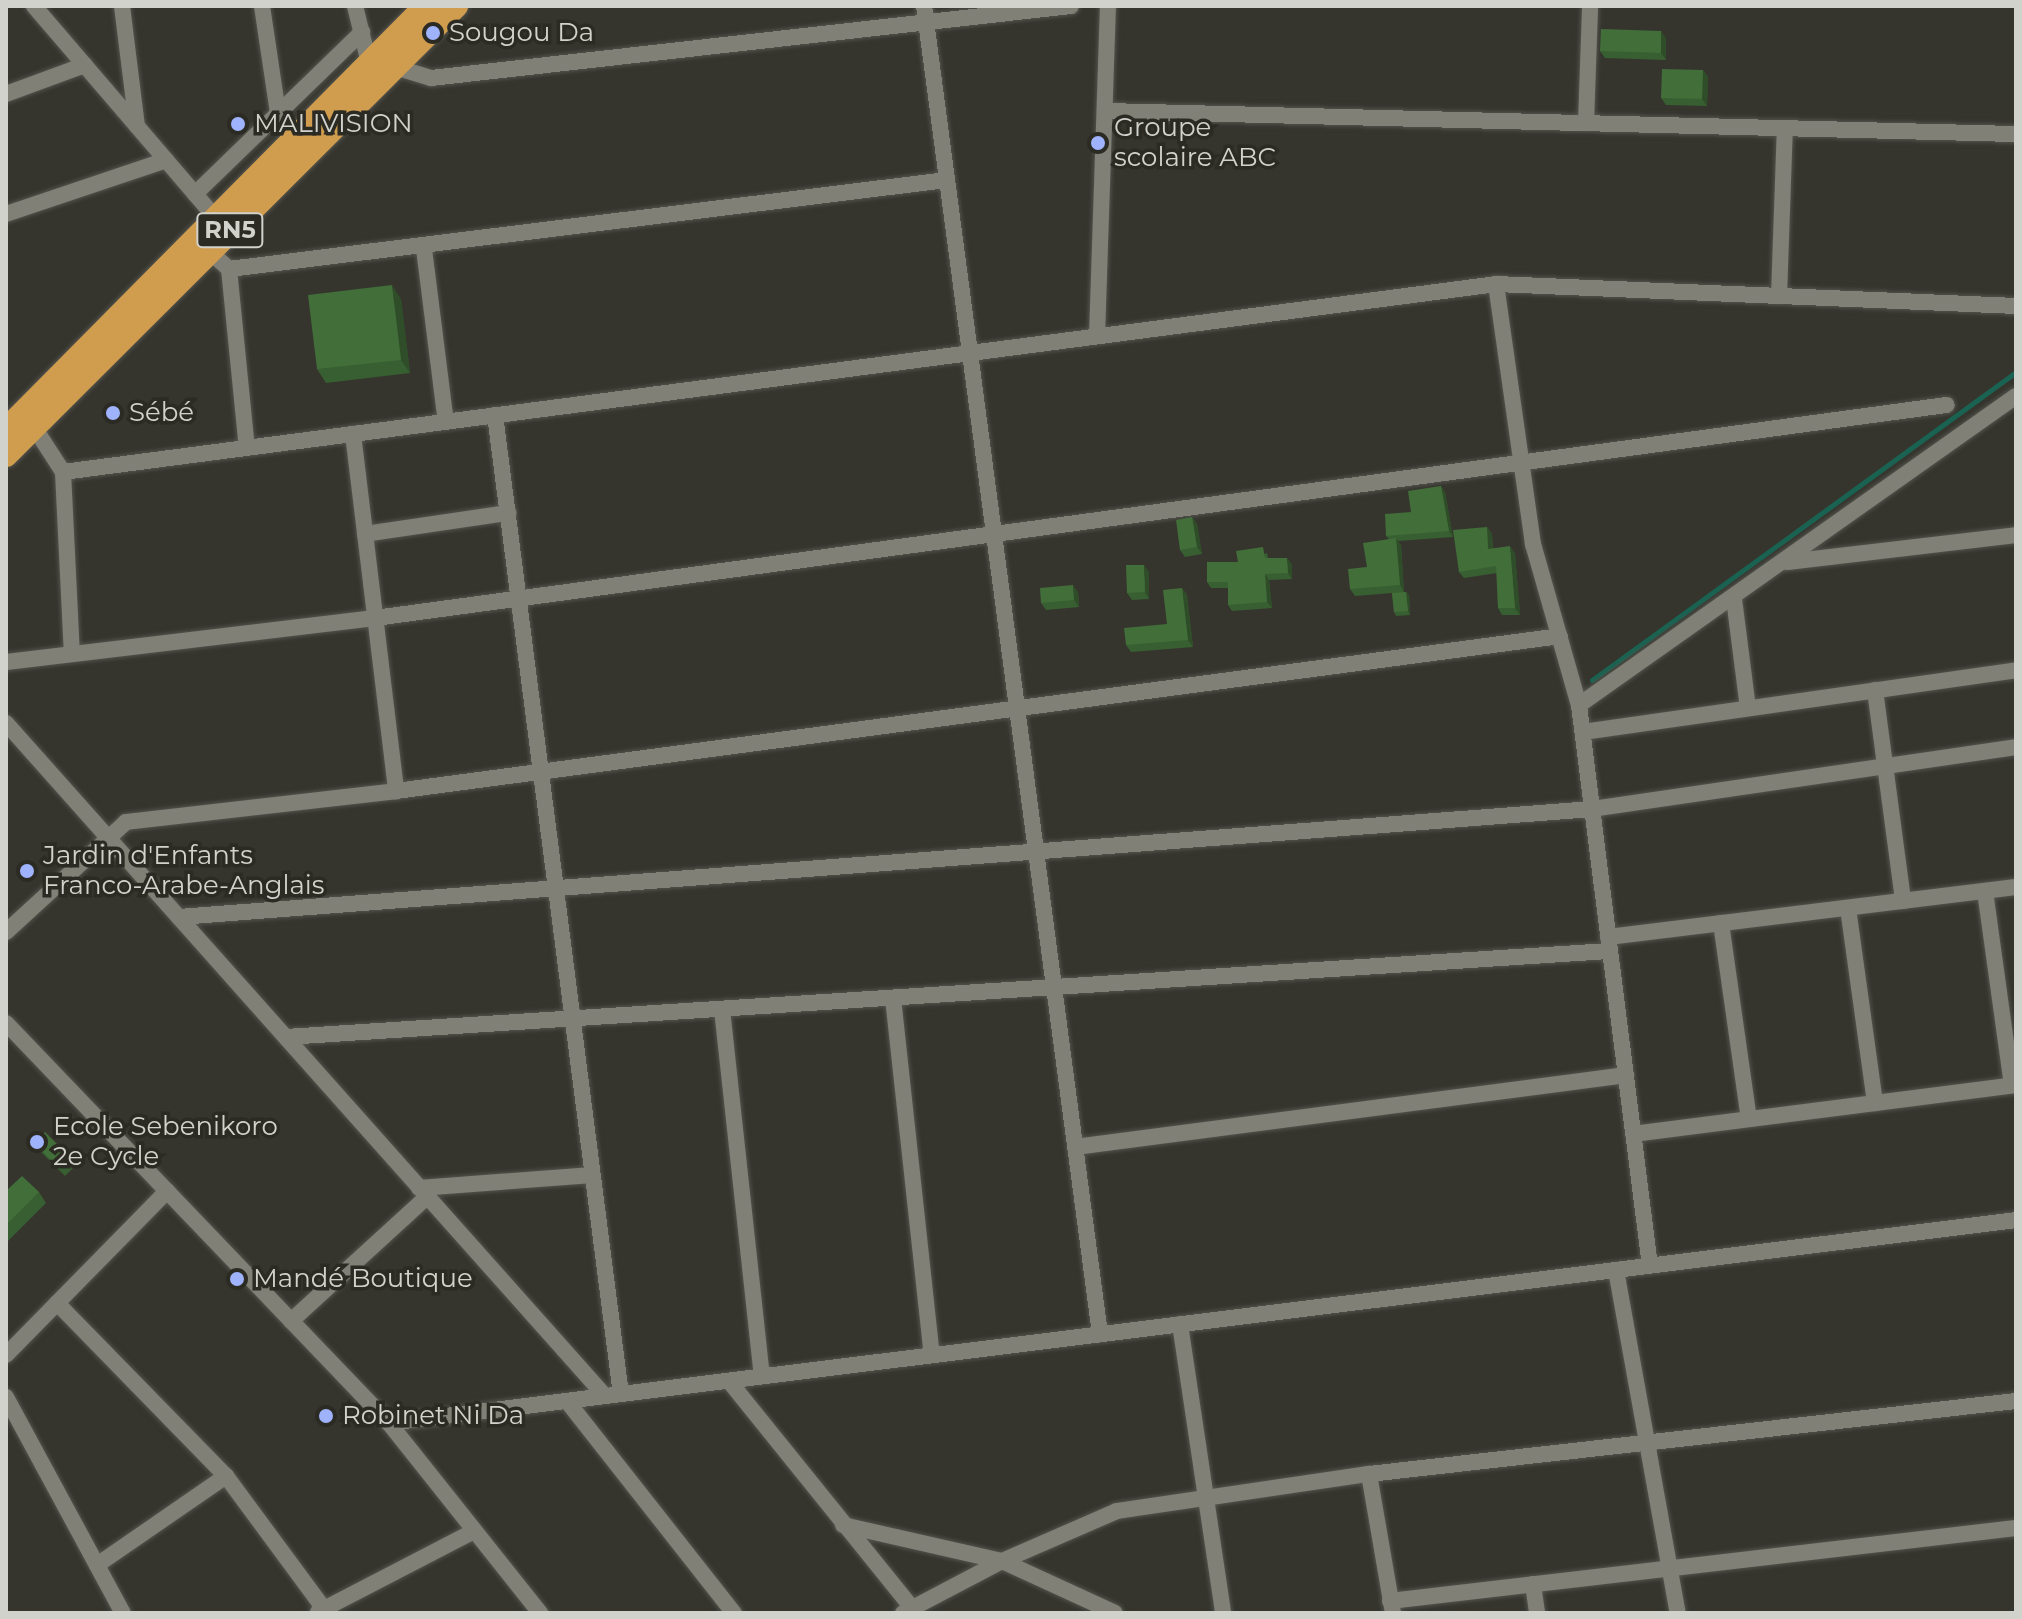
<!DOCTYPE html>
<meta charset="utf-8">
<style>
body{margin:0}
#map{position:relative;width:2022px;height:1619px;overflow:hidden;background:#35352e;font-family:Montserrat,sans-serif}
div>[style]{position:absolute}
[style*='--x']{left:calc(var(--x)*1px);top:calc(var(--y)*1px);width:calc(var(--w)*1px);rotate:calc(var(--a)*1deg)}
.stream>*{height:5px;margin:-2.5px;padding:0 2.5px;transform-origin:2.5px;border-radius:2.5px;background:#1a6352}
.roads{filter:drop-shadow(0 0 2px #53534d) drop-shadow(0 0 2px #53534d)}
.street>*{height:16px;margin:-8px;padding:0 8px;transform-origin:8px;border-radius:8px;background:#808077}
.highway>*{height:24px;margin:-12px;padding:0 12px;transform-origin:12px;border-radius:12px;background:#d09c4e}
.wall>*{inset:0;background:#385f31}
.shaded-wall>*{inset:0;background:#2e4d28}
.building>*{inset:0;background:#416e39}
.dots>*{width:22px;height:22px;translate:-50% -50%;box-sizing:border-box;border:4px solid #2b2b24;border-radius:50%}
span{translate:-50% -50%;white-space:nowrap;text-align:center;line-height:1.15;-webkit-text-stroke:7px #2b2b24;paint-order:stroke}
.shield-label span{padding:2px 6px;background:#2b2b24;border:2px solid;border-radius:6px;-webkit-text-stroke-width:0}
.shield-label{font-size:24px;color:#d2d2cd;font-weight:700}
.poi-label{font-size:26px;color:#d2d2cd}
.left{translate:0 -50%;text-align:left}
.frame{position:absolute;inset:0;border:8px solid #d2d2cd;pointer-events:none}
</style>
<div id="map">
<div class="stream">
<div style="--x:1592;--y:680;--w:524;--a:-36"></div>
</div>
<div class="roads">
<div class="street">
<div style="--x:34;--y:6;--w:279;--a:49.4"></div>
<div style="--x:122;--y:6;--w:121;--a:82.9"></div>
<div style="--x:262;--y:6;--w:108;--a:81.5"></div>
<div style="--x:355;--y:6;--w:59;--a:76.2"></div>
<div style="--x:924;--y:6;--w:1340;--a:82.45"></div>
<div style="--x:395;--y:67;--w:38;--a:17"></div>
<div style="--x:431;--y:78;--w:644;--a:-6.42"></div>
<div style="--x:6;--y:94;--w:84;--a:-20.2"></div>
<div style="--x:1106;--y:111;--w:910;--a:1.45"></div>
<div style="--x:1586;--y:123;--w:117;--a:-88"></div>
<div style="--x:195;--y:194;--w:233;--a:-44.1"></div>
<div style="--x:6;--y:214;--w:169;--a:-18.6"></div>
<div style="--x:424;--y:249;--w:174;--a:82.8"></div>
<div style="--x:209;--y:251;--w:27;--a:42"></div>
<div style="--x:229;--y:269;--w:180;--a:84.3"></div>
<div style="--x:229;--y:269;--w:723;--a:-7.07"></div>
<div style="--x:1496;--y:284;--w:263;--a:81.9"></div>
<div style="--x:1533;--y:544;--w:167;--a:74.1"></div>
<div style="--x:1579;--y:705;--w:565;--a:82.79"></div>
<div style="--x:1779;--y:296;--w:168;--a:-88"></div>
<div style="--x:1097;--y:336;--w:330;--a:-88.1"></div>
<div style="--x:495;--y:415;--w:987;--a:82.67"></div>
<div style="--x:34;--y:427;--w:54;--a:57.2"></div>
<div style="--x:63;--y:472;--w:182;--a:87.2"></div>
<div style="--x:353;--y:434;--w:360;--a:83.1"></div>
<div style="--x:63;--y:472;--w:1445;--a:-7.47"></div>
<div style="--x:1496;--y:284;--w:520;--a:2.42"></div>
<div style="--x:365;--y:534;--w:145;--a:-8.4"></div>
<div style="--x:1787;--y:562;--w:231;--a:-6.7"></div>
<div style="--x:1734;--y:599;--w:110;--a:82.7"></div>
<div style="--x:6;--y:662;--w:372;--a:-6.8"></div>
<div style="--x:375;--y:618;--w:1586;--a:-7.72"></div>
<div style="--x:1875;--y:690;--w:213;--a:82.4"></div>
<div style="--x:1579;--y:705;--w:535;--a:-35.26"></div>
<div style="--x:6;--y:723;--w:901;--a:48.33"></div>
<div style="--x:1583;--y:732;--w:437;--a:-8.1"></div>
<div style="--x:1985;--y:891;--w:196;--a:82.1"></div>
<div style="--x:1848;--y:908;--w:197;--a:82.1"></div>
<div style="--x:179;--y:917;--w:1417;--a:-4.37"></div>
<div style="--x:1592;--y:809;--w:429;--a:-8.3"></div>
<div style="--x:1721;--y:923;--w:198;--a:81.9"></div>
<div style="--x:6;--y:932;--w:163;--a:-42.5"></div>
<div style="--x:126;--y:822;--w:272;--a:-6.5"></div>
<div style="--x:396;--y:791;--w:1174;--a:-7.58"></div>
<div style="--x:1608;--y:937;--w:411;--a:-7"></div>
<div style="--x:893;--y:998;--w:359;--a:83.8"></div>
<div style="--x:722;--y:1009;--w:369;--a:83.8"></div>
<div style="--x:6;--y:1023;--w:554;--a:46.24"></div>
<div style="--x:389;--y:1423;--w:243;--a:51.5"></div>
<div style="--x:286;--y:1037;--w:1327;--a:-3.72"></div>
<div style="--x:1633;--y:1134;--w:386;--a:-7.3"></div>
<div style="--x:1075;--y:1147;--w:556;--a:-7.44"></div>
<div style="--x:419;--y:1188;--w:174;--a:-4.3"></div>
<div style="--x:1616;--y:1270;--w:349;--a:79.8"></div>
<div style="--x:57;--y:1303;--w:242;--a:45.7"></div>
<div style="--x:226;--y:1476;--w:170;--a:53.6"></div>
<div style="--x:291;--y:1321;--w:184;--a:-42.4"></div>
<div style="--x:1180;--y:1324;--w:292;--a:81.5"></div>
<div style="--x:6;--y:1355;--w:230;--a:-45.5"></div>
<div style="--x:729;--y:1381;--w:298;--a:51.1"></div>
<div style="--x:6;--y:1397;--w:246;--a:61.6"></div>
<div style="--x:567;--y:1401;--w:270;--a:51.8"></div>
<div style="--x:389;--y:1423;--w:1640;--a:-7.11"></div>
<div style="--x:1369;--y:1474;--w:141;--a:80.2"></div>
<div style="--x:843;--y:1525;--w:163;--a:12.8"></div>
<div style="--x:1002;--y:1561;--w:124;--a:24.7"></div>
<div style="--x:97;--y:1565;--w:157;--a:-34.6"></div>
<div style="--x:1533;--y:1584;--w:29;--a:82"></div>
<div style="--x:1390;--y:1601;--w:630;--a:-6.65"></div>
<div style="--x:318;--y:1612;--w:176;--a:-27.4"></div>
<div style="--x:903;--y:1613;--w:112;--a:-27.7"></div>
<div style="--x:1002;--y:1561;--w:125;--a:-23.5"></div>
<div style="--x:1117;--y:1511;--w:255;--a:-8.4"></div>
<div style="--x:1369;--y:1474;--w:651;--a:-6.44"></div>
</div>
<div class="highway">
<div style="--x:6;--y:430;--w:597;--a:-45.27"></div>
<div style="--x:6;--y:455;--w:636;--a:-44.94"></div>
</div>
</div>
<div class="wall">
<div style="clip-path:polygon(1666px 38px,1666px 60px,1605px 58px,1600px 51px)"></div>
<div style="clip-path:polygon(1703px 70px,1708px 77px,1707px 106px,1666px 105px,1661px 98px)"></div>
<div style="clip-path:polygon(401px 299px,410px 373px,326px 383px,317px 369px)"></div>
<div style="clip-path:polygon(1441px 486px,1445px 492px,1453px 537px,1398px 541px,1401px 545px,1404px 592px,1406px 592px,1409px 595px,1410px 615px,1396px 616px,1394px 612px,1392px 593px,1355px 596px,1350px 589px,1389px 539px,1386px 536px)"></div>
<div style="clip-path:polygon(1192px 517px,1197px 524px,1202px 554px,1185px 557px,1180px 550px)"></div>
<div style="clip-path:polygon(1487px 527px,1492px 534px,1493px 548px,1515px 553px,1520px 615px,1502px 615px,1498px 608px,1497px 573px,1464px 578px,1459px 572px)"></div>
<div style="clip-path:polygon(1267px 553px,1268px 558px,1292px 564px,1292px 579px,1269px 580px,1272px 608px,1232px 611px,1228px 605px,1228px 588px,1211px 588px,1207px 582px,1238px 562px)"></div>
<div style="clip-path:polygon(1149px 572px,1149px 599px,1132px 600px,1127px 593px)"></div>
<div style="clip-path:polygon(1182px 588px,1187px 595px,1193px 647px,1131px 652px,1126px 645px,1167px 624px)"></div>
<div style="clip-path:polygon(1078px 592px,1079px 607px,1046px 610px,1041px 603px)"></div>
<div style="clip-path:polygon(34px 1143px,71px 1158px,76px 1165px,65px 1176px,39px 1150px)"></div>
<div style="clip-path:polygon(6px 1191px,39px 1192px,46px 1203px,6px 1243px)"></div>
</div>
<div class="shaded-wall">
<div style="clip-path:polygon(1661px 31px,1666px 38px,1666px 60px,1661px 53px)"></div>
<div style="clip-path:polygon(1703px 70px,1708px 77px,1707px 106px,1702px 99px)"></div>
<div style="clip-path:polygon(392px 285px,401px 299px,410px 373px,401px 360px)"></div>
<div style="clip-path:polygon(1441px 486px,1445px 492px,1453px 537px,1449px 531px)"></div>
<div style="clip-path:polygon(1192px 517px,1197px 524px,1202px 554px,1197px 547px)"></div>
<div style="clip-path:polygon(1487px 527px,1492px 534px,1493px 556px,1488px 549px)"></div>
<div style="clip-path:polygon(1396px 538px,1401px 545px,1404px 592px,1400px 585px)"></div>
<div style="clip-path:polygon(1510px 546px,1515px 553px,1520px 615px,1515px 608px)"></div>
<div style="clip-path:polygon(1287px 558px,1292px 564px,1292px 579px,1288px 573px)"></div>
<div style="clip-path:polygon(1144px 565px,1149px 572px,1149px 599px,1145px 592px)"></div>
<div style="clip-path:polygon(1265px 574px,1269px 580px,1272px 608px,1267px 602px)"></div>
<div style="clip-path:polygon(1073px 585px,1078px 592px,1079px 607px,1074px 600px)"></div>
<div style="clip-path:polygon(1182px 588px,1187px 595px,1193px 647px,1188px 640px)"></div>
<div style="clip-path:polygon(1406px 592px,1409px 595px,1410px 615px,1408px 611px)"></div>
</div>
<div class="building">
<div style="clip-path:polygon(1601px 29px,1661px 31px,1661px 53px,1600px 51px)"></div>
<div style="clip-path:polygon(1662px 69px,1703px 70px,1702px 99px,1661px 98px)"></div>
<div style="clip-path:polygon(392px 285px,401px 360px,317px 369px,308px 295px)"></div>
<div style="clip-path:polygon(1441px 486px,1449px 531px,1386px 536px,1385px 514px,1411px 512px,1408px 491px)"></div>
<div style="clip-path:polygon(1192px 517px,1197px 547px,1180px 550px,1176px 520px)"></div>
<div style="clip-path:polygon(1487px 527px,1488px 549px,1510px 546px,1515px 608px,1498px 608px,1496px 566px,1459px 572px,1453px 530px)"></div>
<div style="clip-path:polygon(1396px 538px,1400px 585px,1350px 589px,1348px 569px,1367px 567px,1363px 543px)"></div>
<div style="clip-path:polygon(1263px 547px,1265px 558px,1287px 558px,1288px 573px,1265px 574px,1267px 602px,1228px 605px,1228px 582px,1207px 582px,1207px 562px,1238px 562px,1236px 551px)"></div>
<div style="clip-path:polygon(1126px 565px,1144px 565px,1145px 592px,1127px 593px)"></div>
<div style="clip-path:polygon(1073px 585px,1074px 600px,1041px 603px,1040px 588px)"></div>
<div style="clip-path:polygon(1182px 588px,1188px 640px,1126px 645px,1124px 628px,1167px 624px,1163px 590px)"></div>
<div style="clip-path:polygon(1406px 592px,1408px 611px,1394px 612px,1392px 593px)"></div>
<div style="clip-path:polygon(45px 1132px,71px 1158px,60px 1169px,34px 1143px)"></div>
<div style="clip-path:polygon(22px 1176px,39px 1192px,6px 1225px,6px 1191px)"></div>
</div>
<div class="dots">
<div style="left:433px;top:33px;background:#9fb3fd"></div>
<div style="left:238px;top:124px;background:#9fb3fd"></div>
<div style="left:1098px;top:143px;background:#9fb3fd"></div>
<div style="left:113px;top:413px;background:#9fb3fd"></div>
<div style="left:27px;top:871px;background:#9fb3fd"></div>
<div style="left:37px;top:1142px;background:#9fb3fd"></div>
<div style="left:237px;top:1279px;background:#9fb3fd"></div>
<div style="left:326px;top:1416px;background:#9fb3fd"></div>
</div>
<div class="shield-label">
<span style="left:230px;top:230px">RN5</span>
</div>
<div class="poi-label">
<span class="left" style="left:449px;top:33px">Sougou Da</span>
<span class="left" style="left:254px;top:124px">MALIVISION</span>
<span class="left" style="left:1114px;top:143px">Groupe<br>scolaire ABC</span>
<span class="left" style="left:129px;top:413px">Sébé</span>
<span class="left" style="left:43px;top:871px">Jardin d'Enfants<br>Franco-Arabe-Anglais</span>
<span class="left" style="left:53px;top:1142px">Ecole Sebenikoro<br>2e Cycle</span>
<span class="left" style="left:253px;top:1279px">Mandé Boutique</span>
<span class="left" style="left:342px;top:1416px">Robinet Ni Da</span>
</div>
<div class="frame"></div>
</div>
